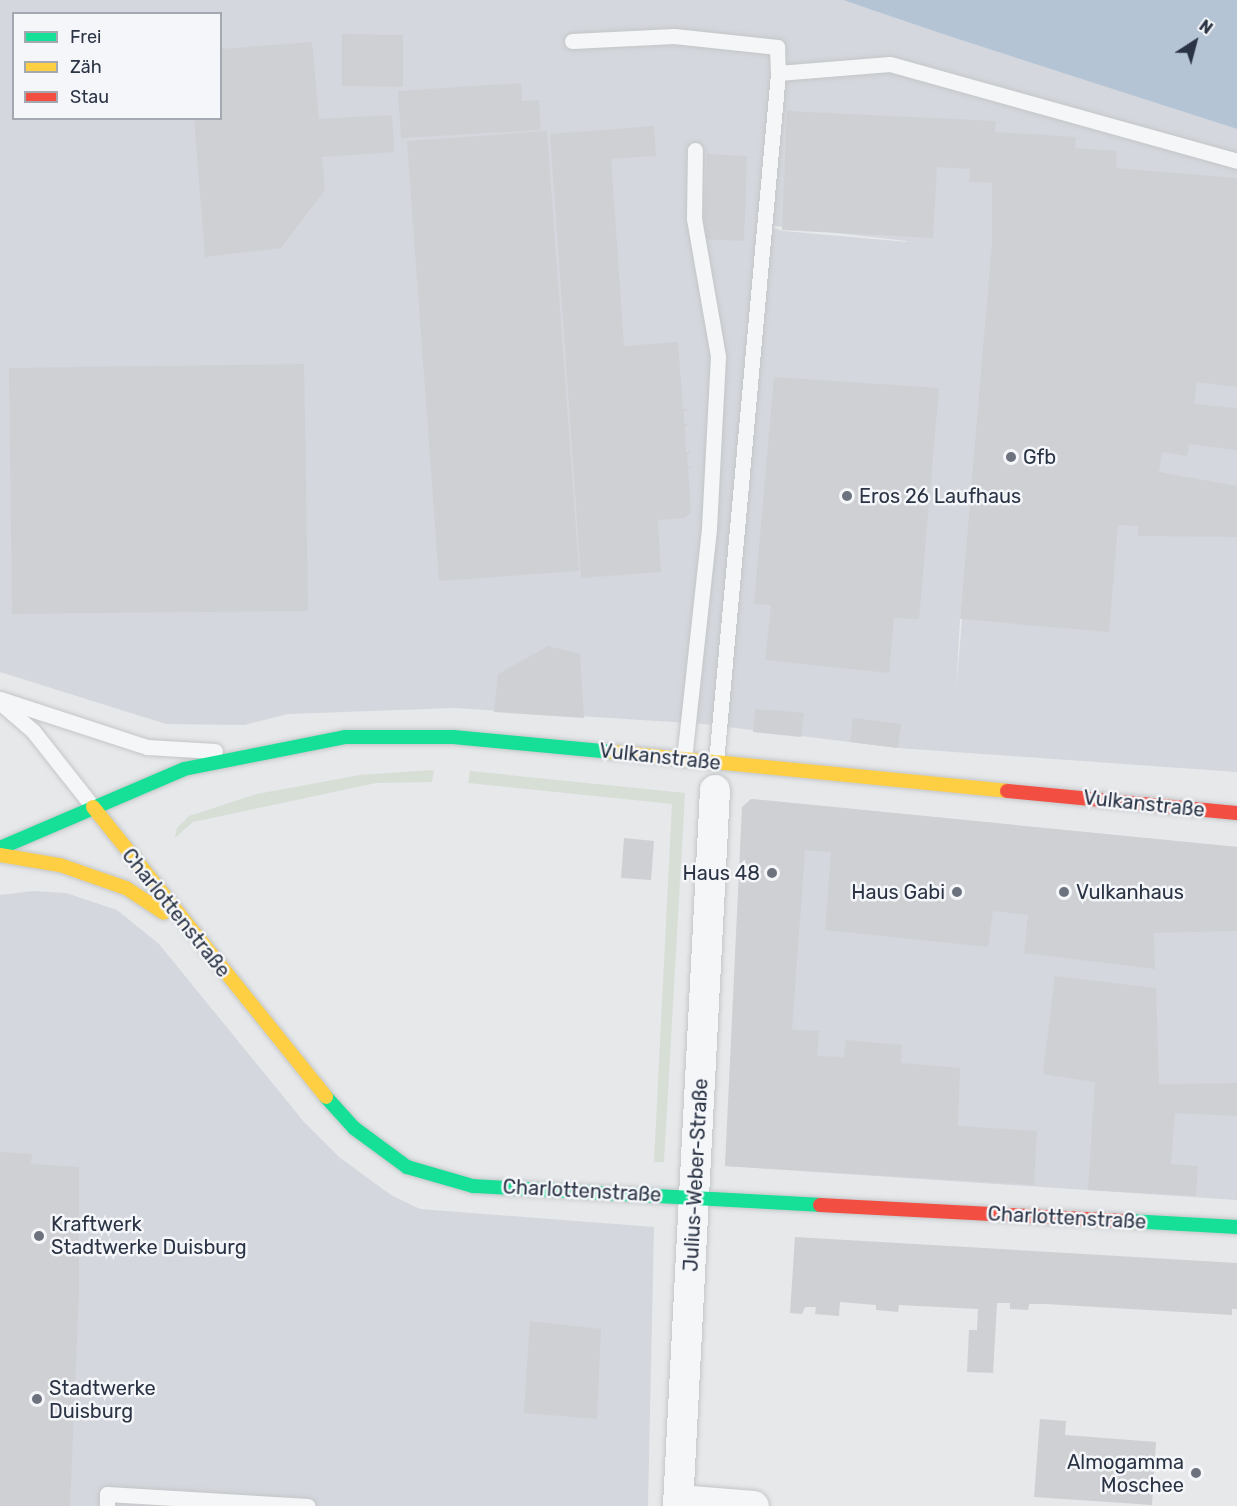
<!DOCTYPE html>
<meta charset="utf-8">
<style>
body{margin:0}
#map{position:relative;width:1237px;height:1506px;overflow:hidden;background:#e6e8ea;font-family:Rubik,sans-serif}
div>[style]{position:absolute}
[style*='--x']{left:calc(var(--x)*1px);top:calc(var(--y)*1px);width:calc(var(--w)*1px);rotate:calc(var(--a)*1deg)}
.built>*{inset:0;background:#d4d7dd}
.green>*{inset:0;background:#d6ded6}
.water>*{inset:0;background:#b4c4d5}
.building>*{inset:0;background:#ced0d3}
.roads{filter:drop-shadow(0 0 2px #c4c6c8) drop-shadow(0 0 2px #c4c6c8)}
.lane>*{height:15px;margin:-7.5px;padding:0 7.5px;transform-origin:7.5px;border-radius:7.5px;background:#f5f6f7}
.street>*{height:30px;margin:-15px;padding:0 15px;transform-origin:15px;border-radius:15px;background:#f5f6f7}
.fast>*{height:14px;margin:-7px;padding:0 7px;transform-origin:7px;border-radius:7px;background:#16e098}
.slow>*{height:14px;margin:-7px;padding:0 7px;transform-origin:7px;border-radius:7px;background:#ffcf43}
.jam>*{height:14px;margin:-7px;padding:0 7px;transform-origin:7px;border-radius:7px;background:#f24e42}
.dots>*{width:16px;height:16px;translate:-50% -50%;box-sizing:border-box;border:3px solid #f4f6f9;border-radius:50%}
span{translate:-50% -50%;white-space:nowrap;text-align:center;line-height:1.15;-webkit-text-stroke:5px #f4f6f9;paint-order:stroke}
.poi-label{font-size:20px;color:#2b3445}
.left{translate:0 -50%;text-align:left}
.right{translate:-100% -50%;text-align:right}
.street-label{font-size:20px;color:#2b3445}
.legend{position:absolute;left:12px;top:12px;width:210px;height:108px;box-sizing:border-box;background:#f4f6f9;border:2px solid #a4a8b1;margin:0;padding:8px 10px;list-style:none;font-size:18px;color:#2b3445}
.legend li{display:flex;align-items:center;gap:12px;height:30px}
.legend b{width:30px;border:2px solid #a4a8b1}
.north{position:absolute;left:1165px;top:12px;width:60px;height:60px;-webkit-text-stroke:4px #f4f6f9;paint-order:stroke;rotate:36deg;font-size:16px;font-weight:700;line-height:24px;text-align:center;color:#2b3445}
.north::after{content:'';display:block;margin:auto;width:21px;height:27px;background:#2b3445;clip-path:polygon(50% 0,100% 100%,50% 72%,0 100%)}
</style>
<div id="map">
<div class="built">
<div style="clip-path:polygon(evenodd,0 0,843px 0,1237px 129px,1237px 772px,898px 748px,704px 724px,454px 708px,288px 714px,244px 725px,166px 724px,0 672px,0 0,14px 14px,220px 14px,220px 118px,14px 118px,14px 14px,0 0,757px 224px,907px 241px,907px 242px,784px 231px,757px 224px,0 0,976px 436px,977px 436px,956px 692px,960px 619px,976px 436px)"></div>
<div style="clip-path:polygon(751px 799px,1237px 847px,1237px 1200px,725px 1166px)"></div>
<div style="clip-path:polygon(33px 891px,66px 893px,117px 910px,159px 944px,304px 1122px,339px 1157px,391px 1195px,420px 1209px,654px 1227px,648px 1506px,0 1506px,0 895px)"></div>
</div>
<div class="green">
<div style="clip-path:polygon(434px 770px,432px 782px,376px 783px,193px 822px,175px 838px,177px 828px,189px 816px,257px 794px,360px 775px)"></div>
<div style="clip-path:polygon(470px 771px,685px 793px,664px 1162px,654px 1162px,672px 804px,468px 783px)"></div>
</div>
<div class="water">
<div style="clip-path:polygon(843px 0,1237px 0,1237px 129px,952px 37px)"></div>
</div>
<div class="building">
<div style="clip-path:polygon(342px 34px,403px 35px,403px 87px,342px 86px)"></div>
<div style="clip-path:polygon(312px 42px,319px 119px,392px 115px,394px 152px,322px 157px,325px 190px,281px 248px,205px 257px,194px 118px,220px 118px,220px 49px)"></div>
<div style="clip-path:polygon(521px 83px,522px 101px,539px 100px,541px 130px,401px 138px,398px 91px)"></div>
<div style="clip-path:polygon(787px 111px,996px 121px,995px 132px,1076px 137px,1075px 148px,1117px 151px,1116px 168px,1237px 178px,1237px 387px,1197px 382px,1194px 404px,1237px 408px,1237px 450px,1189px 444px,1187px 456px,1162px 452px,1159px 472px,1237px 486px,1237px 537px,1138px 536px,1138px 526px,1118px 525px,1109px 632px,960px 619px,992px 243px,992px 183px,969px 182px,970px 169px,937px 167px,933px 238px,782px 230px)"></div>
<div style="clip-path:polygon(654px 126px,656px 156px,611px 159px,624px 346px,678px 342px,683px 409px,688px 409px,684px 412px,684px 424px,689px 424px,685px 427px,686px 452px,691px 452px,687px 455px,688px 467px,693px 466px,688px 469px,691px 512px,685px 518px,658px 520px,661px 572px,581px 578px,550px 134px)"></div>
<div style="clip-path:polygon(547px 131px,579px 571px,439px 581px,407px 141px)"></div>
<div style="clip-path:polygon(707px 154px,747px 156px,744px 241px,703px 239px)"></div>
<div style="clip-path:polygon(304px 364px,308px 611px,12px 614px,9px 368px)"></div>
<div style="clip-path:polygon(774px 377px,939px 388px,919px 619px,894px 618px,889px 673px,765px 660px,771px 605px,754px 604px)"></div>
<div style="clip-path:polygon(548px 646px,580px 654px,584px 718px,494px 712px,498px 674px)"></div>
<div style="clip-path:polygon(755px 709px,804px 713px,801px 737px,753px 732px)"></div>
<div style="clip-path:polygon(853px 718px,901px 724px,898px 748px,850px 742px)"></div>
<div style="clip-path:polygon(751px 799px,1237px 847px,1237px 931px,1154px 933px,1155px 969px,1024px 953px,1028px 915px,993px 911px,988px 947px,825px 930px,831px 852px,805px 850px,792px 1030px,819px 1031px,817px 1056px,844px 1057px,846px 1040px,902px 1045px,901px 1063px,960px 1068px,958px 1126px,1037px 1131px,1034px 1185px,725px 1166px,742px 807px)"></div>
<div style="clip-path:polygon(624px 838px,654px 841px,651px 880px,621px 878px)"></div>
<div style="clip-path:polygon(1055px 976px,1156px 988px,1159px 1084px,1237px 1083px,1237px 1116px,1175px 1113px,1171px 1164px,1198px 1166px,1196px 1196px,1088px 1190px,1095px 1082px,1043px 1074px)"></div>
<div style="clip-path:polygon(0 1152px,32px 1154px,31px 1164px,79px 1167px,79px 1292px,70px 1506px,0 1506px)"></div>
<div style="clip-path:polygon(795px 1237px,1237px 1263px,1237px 1309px,1232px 1309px,1232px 1315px,1046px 1304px,1029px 1304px,1028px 1310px,1010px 1309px,1010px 1303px,997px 1303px,993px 1373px,967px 1372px,969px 1330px,977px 1330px,978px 1309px,899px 1305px,898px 1312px,876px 1310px,876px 1305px,840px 1302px,839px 1316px,815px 1314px,816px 1307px,805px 1307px,802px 1314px,790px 1313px)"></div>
<div style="clip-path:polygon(530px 1321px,601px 1329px,597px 1419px,524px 1413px)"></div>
<div style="clip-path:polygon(1040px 1419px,1066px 1421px,1065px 1435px,1156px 1442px,1152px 1505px,1034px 1497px)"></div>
</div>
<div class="roads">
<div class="lane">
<div style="--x:572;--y:41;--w:102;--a:-2.8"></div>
<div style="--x:674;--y:36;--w:104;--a:6.1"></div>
<div style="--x:777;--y:47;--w:26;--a:88"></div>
<div style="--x:778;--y:73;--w:692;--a:95.14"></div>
<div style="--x:778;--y:73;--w:112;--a:-4.6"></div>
<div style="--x:890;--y:64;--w:360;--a:15.6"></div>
<div style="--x:0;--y:699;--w:155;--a:18.1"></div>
<div style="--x:147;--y:747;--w:68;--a:3.4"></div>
<div style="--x:2;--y:704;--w:41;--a:41.1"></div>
<div style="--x:33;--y:731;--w:97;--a:51.7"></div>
<div style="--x:684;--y:759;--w:232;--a:-83.8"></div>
<div style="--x:709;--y:528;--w:172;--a:-87"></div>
<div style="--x:718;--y:356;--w:140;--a:-99.9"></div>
<div style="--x:694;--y:218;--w:68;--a:-89.2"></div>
<div style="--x:107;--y:1506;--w:12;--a:-90"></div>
<div style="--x:107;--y:1494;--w:201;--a:3.4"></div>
</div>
<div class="street">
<div style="--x:678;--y:1500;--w:76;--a:4.5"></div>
<div style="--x:678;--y:1506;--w:717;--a:-87.04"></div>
</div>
<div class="fast">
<div style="--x:0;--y:848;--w:200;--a:-23.2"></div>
<div style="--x:184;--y:769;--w:165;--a:-11.2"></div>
<div style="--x:346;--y:737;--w:107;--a:0"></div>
<div style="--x:453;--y:737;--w:160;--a:5.4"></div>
<div style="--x:326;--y:1097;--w:42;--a:47.9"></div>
<div style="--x:354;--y:1128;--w:66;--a:36.3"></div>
<div style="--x:407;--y:1167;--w:69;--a:16.1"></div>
<div style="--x:473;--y:1186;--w:348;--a:3.1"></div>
<div style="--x:1129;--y:1221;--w:108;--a:3.2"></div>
</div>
<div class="slow">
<div style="--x:612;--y:752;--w:397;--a:5.6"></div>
<div style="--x:93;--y:807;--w:372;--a:51.2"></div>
<div style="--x:0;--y:855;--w:61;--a:9.5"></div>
<div style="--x:60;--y:865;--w:70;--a:19.2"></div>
<div style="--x:126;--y:888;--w:45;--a:33.3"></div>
</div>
<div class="jam">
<div style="--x:1007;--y:791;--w:231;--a:5.5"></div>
<div style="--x:820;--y:1205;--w:309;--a:3"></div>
</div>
</div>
<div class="dots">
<div style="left:1011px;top:457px;background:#6c737f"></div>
<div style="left:847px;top:496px;background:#6c737f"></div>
<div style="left:772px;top:873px;background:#6c737f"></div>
<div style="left:957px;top:892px;background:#6c737f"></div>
<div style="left:1064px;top:892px;background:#6c737f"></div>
<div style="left:39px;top:1236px;background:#6c737f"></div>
<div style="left:37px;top:1399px;background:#6c737f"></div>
<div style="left:1196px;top:1473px;background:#6c737f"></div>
</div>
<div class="poi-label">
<span class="left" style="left:1023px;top:457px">Gfb</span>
<span class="left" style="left:859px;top:496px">Eros 26 Laufhaus</span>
<span class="right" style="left:760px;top:873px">Haus 48</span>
<span class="right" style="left:945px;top:892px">Haus Gabi</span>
<span class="left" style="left:1076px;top:892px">Vulkanhaus</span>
<span class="left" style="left:51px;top:1236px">Kraftwerk<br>Stadtwerke Duisburg</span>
<span class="left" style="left:49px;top:1400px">Stadtwerke<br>Duisburg</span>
<span class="right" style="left:1184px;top:1474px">Almogamma<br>Moschee</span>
</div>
<div class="street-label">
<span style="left:660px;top:757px;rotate:6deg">Vulkanstraße</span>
<span style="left:1144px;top:804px;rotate:6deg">Vulkanstraße</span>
<span style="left:176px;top:913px;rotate:51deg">Charlottenstraße</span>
<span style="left:696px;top:1175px;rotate:-87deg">Julius-Weber-Straße</span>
<span style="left:582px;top:1191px;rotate:3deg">Charlottenstraße</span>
<span style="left:1067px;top:1218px;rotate:3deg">Charlottenstraße</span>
</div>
<ul class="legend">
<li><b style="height:8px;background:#16e098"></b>Frei</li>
<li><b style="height:8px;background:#ffcf43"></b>Zäh</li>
<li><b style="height:8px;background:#f24e42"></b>Stau</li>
</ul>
<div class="north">N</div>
</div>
